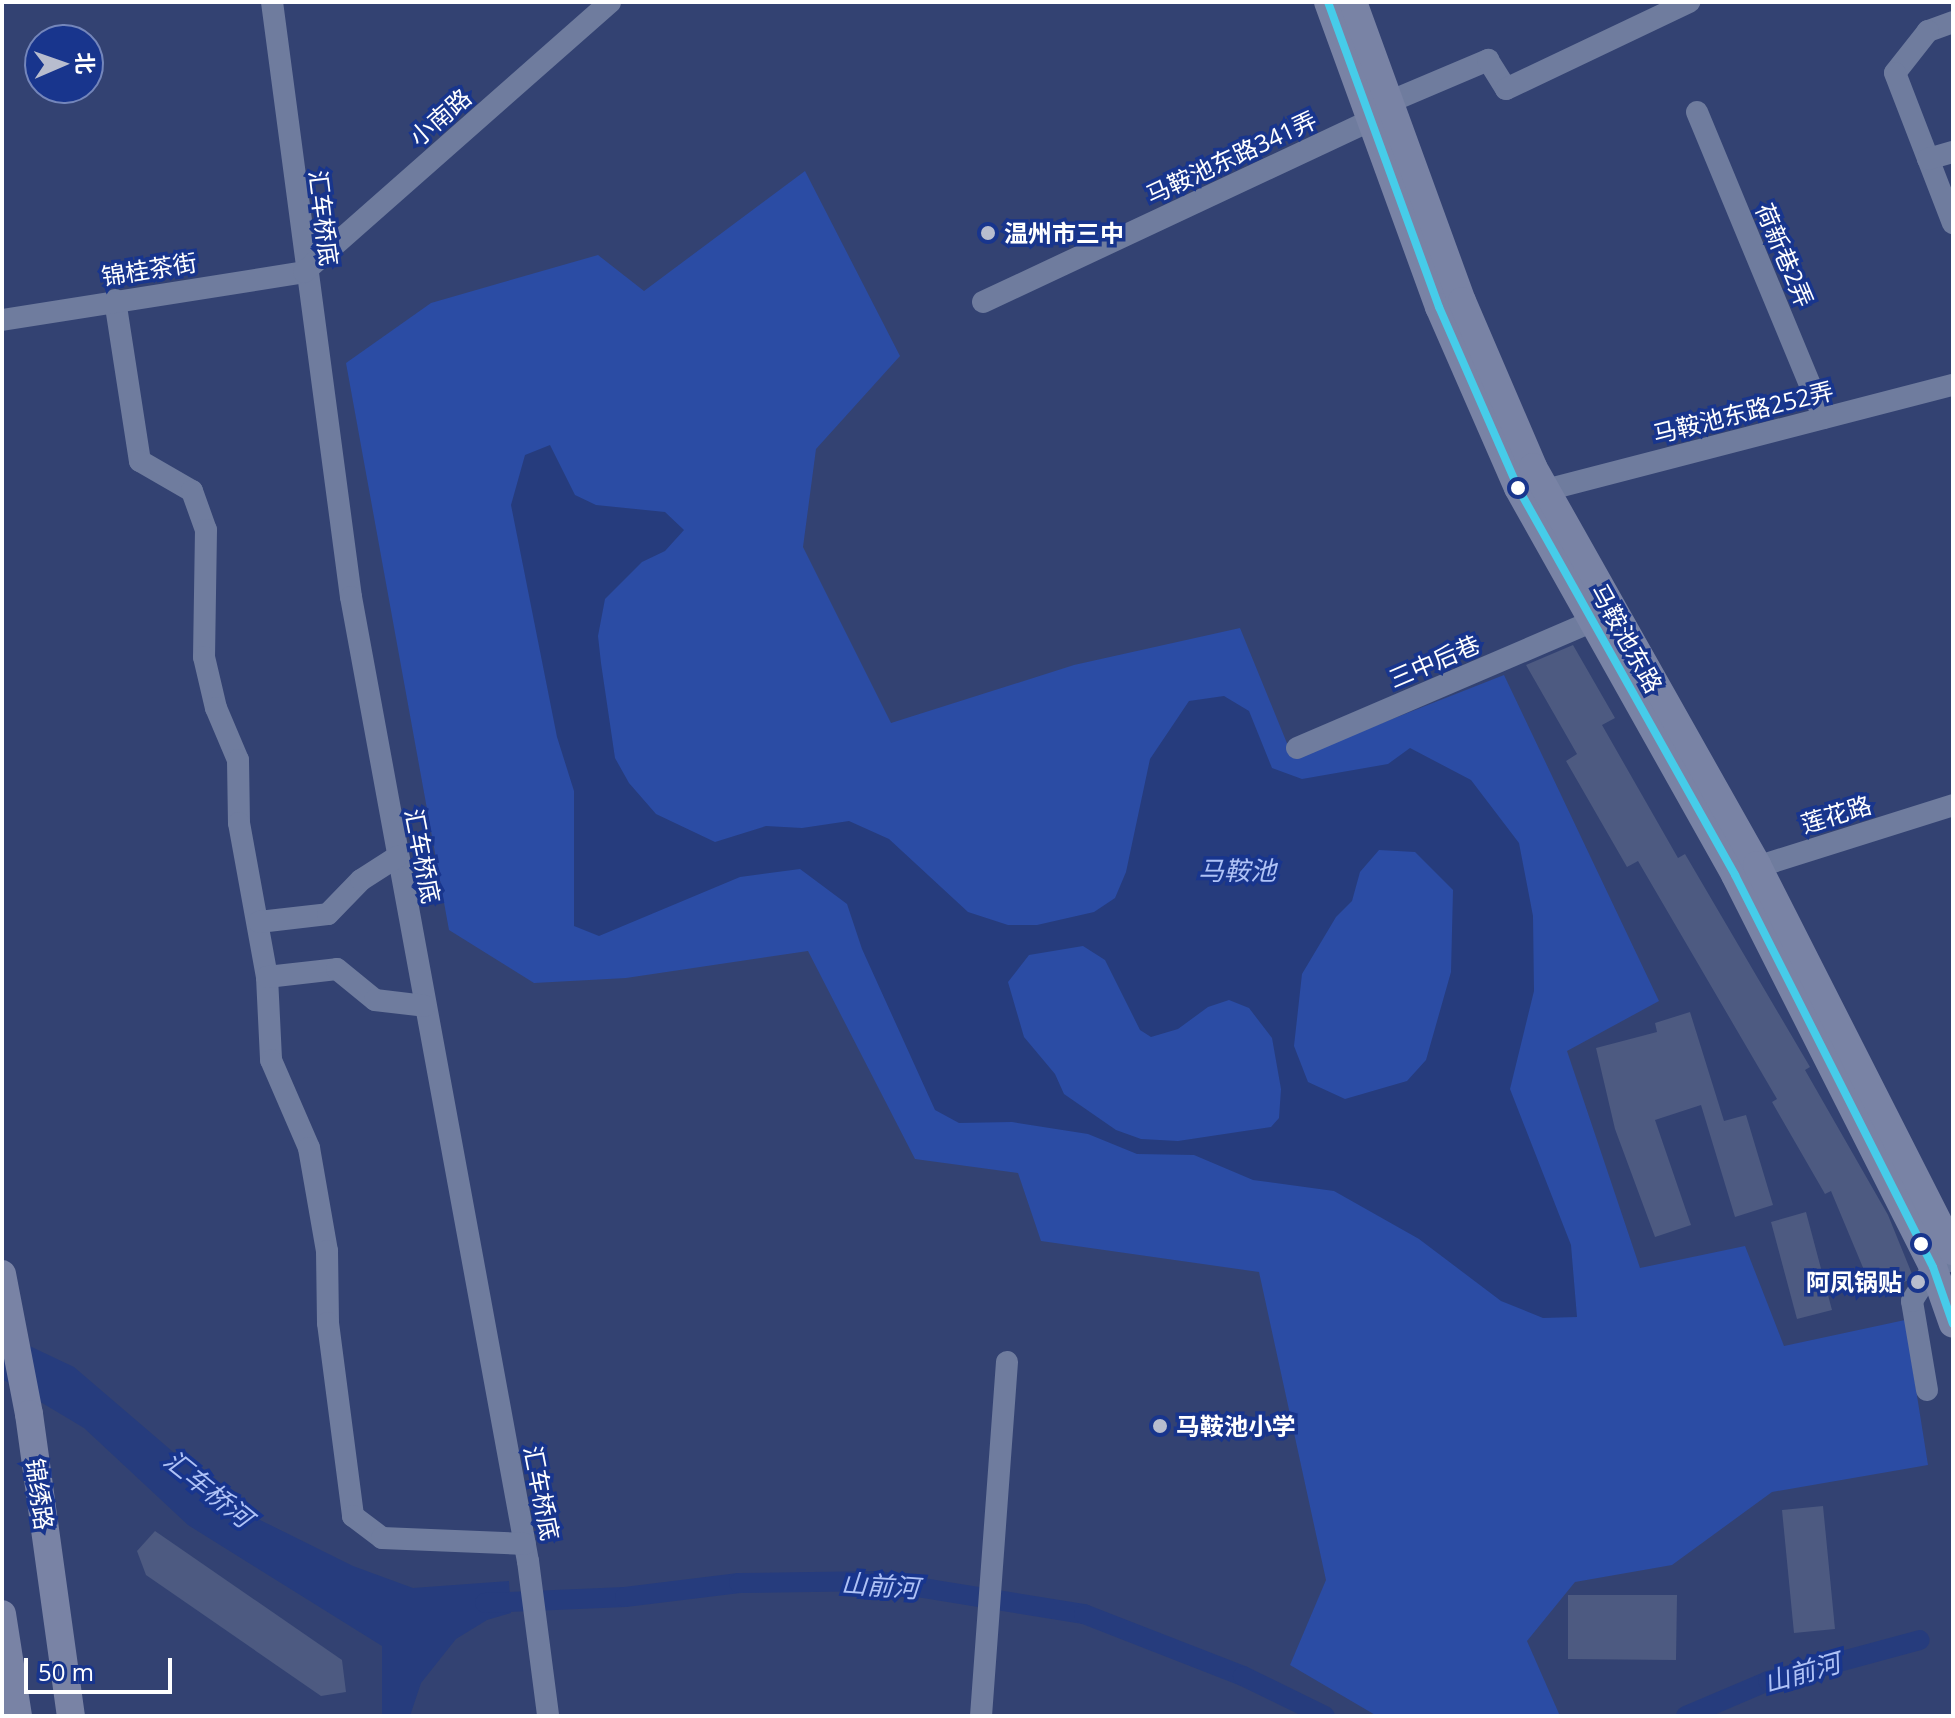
<!DOCTYPE html>
<meta charset="utf-8">
<style>
body{margin:0}
#map{position:relative;width:1955px;height:1718px;overflow:hidden;background:#334272;font-family:"Open Sans","Noto Sans SC",sans-serif}
div>[style]{position:absolute}
[style*='--x']{left:calc(var(--x)*1px);top:calc(var(--y)*1px);width:calc(var(--w)*1px);rotate:calc(var(--a)*1deg)}
.green>*{inset:0;background:#2b4ca4}
.water>*{inset:0;background:#263c7d}
.canal>*{height:20px;margin:-10px;padding:0 10px;transform-origin:10px;border-radius:10px;background:#263c7d}
.building>*{inset:0;background:#4d5a81}
.minor>*{height:22px;margin:-11px;padding:0 11px;transform-origin:11px;border-radius:11px;background:#6f7c9e}
.major>*{height:28px;margin:-14px;padding:0 14px;transform-origin:14px;border-radius:14px;background:#7983a5}
.bus-1>*{height:8px;margin:-4px;padding:0 4px;transform-origin:4px;border-radius:4px;background:#46cce9}
.dots>*{width:22px;height:22px;translate:-50% -50%;box-sizing:border-box;border:4px solid #18358d;border-radius:50%}
span{translate:-50% -50%;white-space:nowrap;text-align:center;line-height:1.15;-webkit-text-stroke:7px #18358d;paint-order:stroke}
.street-label{font-size:24px;color:#fff}
.poi-label{font-size:24px;color:#fff;font-weight:700}
.left{translate:0 -50%;text-align:left}
.right{translate:-100% -50%;text-align:right}
.water-label{font-size:26px;color:#afc2f6;font-style:italic}
.frame{position:absolute;inset:0;border:4px solid #fff;pointer-events:none}
.north{position:absolute;left:24px;top:24px;width:80px;height:80px;box-sizing:border-box;background:#18358d;border:2px solid #7486bb;border-radius:50%;rotate:88deg;font-size:22px;font-weight:700;line-height:32px;text-align:center;color:#fff}
.north::after{content:'';display:block;margin:auto;width:28px;height:36px;background:#b8bdce;clip-path:polygon(50% 0,100% 100%,50% 72%,0 100%)}
.scale{position:absolute;left:24px;top:1658px;width:148px;height:36px;box-sizing:border-box;border:4px solid #fff;border-top:0;padding-left:10px;font-size:24px;line-height:28px;white-space:nowrap;color:#fff;-webkit-text-stroke:6px #18358d;paint-order:stroke}
</style>
<div id="map">
<div class="green">
<div style="clip-path:polygon(805px 171px,900px 356px,816px 449px,803px 547px,891px 723px,1074px 665px,1240px 628px,1293px 758px,1504px 675px,1659px 1001px,1567px 1051px,1640px 1268px,1745px 1246px,1784px 1346px,1905px 1320px,1928px 1465px,1772px 1492px,1672px 1565px,1575px 1582px,1527px 1641px,1560px 1716px,1377px 1716px,1290px 1665px,1326px 1580px,1259px 1272px,1041px 1241px,1018px 1173px,915px 1159px,808px 951px,626px 978px,534px 983px,449px 930px,346px 363px,431px 303px,598px 255px,644px 291px)"></div>
</div>
<div class="water">
<div style="clip-path:polygon(evenodd,550px 445px,575px 495px,596px 505px,665px 512px,684px 530px,665px 551px,642px 562px,605px 599px,598px 636px,601px 663px,615px 758px,629px 783px,656px 814px,715px 842px,766px 826px,802px 828px,849px 821px,889px 839px,968px 912px,1008px 925px,1037px 925px,1094px 912px,1115px 898px,1126px 872px,1150px 759px,1189px 701px,1224px 696px,1249px 711px,1272px 768px,1302px 779px,1388px 764px,1410px 748px,1471px 780px,1519px 843px,1533px 916px,1534px 991px,1510px 1089px,1571px 1245px,1577px 1317px,1543px 1318px,1501px 1301px,1419px 1239px,1334px 1191px,1253px 1180px,1194px 1155px,1137px 1154px,1088px 1134px,1012px 1122px,959px 1123px,935px 1110px,862px 949px,847px 904px,800px 869px,740px 877px,599px 936px,574px 926px,574px 791px,557px 737px,511px 505px,525px 455px,550px 445px,1379px 850px,1415px 852px,1453px 890px,1451px 972px,1426px 1060px,1407px 1081px,1345px 1099px,1308px 1082px,1294px 1046px,1302px 974px,1336px 917px,1352px 901px,1360px 872px,1379px 850px,550px 445px,1083px 946px,1105px 960px,1140px 1030px,1151px 1037px,1178px 1029px,1208px 1007px,1229px 1000px,1249px 1008px,1272px 1038px,1281px 1089px,1279px 1118px,1271px 1127px,1178px 1141px,1141px 1139px,1116px 1130px,1064px 1094px,1055px 1074px,1024px 1037px,1008px 982px,1029px 955px,1083px 946px)"></div>
<div style="clip-path:polygon(2px 1333px,74px 1367px,242px 1511px,353px 1566px,413px 1588px,509px 1581px,511px 1613px,487px 1620px,456px 1639px,421px 1683px,410px 1716px,382px 1716px,382px 1646px,188px 1525px,84px 1428px,2px 1379px)"></div>
</div>
<div class="canal">
<div style="--x:485;--y:1603;--w:140;--a:-2.5"></div>
<div style="--x:625;--y:1597;--w:115;--a:-7"></div>
<div style="--x:739;--y:1583;--w:141;--a:-0.8"></div>
<div style="--x:880;--y:1581;--w:207;--a:9.2"></div>
<div style="--x:1084;--y:1614;--w:171;--a:21.3"></div>
<div style="--x:1243;--y:1676;--w:91;--a:26"></div>
<div style="--x:1686;--y:1716;--w:89;--a:-23.1"></div>
<div style="--x:1768;--y:1681;--w:157;--a:-15.1"></div>
</div>
<div class="building">
<div style="clip-path:polygon(1573px 645px,1615px 718px,1602px 725px,1678px 858px,1685px 854px,1810px 1067px,1805px 1070px,1888px 1215px,1912px 1274px,1909px 1280px,1874px 1294px,1831px 1191px,1825px 1194px,1772px 1102px,1777px 1099px,1638px 861px,1627px 867px,1566px 761px,1577px 754px,1526px 665px)"></div>
<div style="clip-path:polygon(1690px 1012px,1724px 1121px,1746px 1115px,1773px 1205px,1735px 1217px,1701px 1105px,1655px 1120px,1691px 1225px,1655px 1237px,1615px 1129px,1596px 1048px,1657px 1032px,1655px 1023px)"></div>
<div style="clip-path:polygon(1806px 1212px,1832px 1310px,1797px 1319px,1771px 1222px)"></div>
<div style="clip-path:polygon(1823px 1506px,1835px 1629px,1794px 1633px,1782px 1510px)"></div>
<div style="clip-path:polygon(155px 1531px,342px 1660px,346px 1692px,321px 1696px,146px 1575px,137px 1551px)"></div>
<div style="clip-path:polygon(1568px 1595px,1677px 1595px,1676px 1660px,1568px 1659px)"></div>
</div>
<div class="minor">
<div style="--x:272;--y:2;--w:600;--a:82.44"></div>
<div style="--x:351;--y:597;--w:980;--a:79.6"></div>
<div style="--x:528;--y:1561;--w:156;--a:82.6"></div>
<div style="--x:1953;--y:22;--w:27;--a:160"></div>
<div style="--x:1928;--y:31;--w:53;--a:128.2"></div>
<div style="--x:1895;--y:73;--w:161;--a:68.9"></div>
<div style="--x:1389;--y:102;--w:108;--a:-23"></div>
<div style="--x:1488;--y:60;--w:34;--a:58"></div>
<div style="--x:1506;--y:89;--w:203;--a:-25.4"></div>
<div style="--x:1697;--y:112;--w:331;--a:67.5"></div>
<div style="--x:1928;--y:159;--w:26;--a:-16"></div>
<div style="--x:115;--y:300;--w:163;--a:81.2"></div>
<div style="--x:140;--y:461;--w:60;--a:30"></div>
<div style="--x:192;--y:491;--w:41;--a:70.3"></div>
<div style="--x:206;--y:530;--w:127;--a:90.9"></div>
<div style="--x:204;--y:657;--w:52;--a:76.8"></div>
<div style="--x:216;--y:708;--w:56;--a:67.1"></div>
<div style="--x:238;--y:760;--w:63;--a:89.1"></div>
<div style="--x:239;--y:823;--w:157;--a:79.7"></div>
<div style="--x:267;--y:977;--w:83;--a:87.2"></div>
<div style="--x:271;--y:1060;--w:96;--a:66.6"></div>
<div style="--x:309;--y:1148;--w:105;--a:80.1"></div>
<div style="--x:327;--y:1251;--w:72;--a:89.2"></div>
<div style="--x:328;--y:1323;--w:195;--a:82.6"></div>
<div style="--x:353;--y:1516;--w:36;--a:37"></div>
<div style="--x:382;--y:1538;--w:143;--a:2.4"></div>
<div style="--x:983;--y:302;--w:429;--a:-25.1"></div>
<div style="--x:2;--y:320;--w:306;--a:-9"></div>
<div style="--x:304;--y:272;--w:408;--a:-41.4"></div>
<div style="--x:1546;--y:490;--w:420;--a:-14.5"></div>
<div style="--x:1297;--y:748;--w:320;--a:-23.2"></div>
<div style="--x:1744;--y:871;--w:219;--a:-17.5"></div>
<div style="--x:259;--y:922;--w:69;--a:-6.6"></div>
<div style="--x:328;--y:914;--w:47;--a:-45.9"></div>
<div style="--x:361;--y:880;--w:43;--a:-32.6"></div>
<div style="--x:267;--y:977;--w:70;--a:-6.5"></div>
<div style="--x:337;--y:969;--w:49;--a:39.2"></div>
<div style="--x:375;--y:1000;--w:50;--a:6.8"></div>
<div style="--x:1927;--y:1390;--w:90;--a:-99.6"></div>
<div style="--x:1912;--y:1301;--w:40;--a:-58"></div>
<div style="--x:1933;--y:1267;--w:12;--a:-20"></div>
<div style="--x:981;--y:1716;--w:355;--a:-85.8"></div>
</div>
<div class="major">
<div style="--x:1328;--y:2;--w:325;--a:70"></div>
<div style="--x:1439;--y:307;--w:197;--a:66.4"></div>
<div style="--x:1518;--y:488;--w:444;--a:60.7"></div>
<div style="--x:1735;--y:875;--w:439;--a:63.2"></div>
<div style="--x:1933;--y:1267;--w:60;--a:70.7"></div>
<div style="--x:1353;--y:2;--w:318;--a:70"></div>
<div style="--x:1462;--y:301;--w:181;--a:66.8"></div>
<div style="--x:1533;--y:467;--w:457;--a:60.6"></div>
<div style="--x:1757;--y:865;--w:433;--a:63.1"></div>
<div style="--x:2;--y:1274;--w:143;--a:79.1"></div>
<div style="--x:29;--y:1414;--w:305;--a:82.1"></div>
<div style="--x:2;--y:1614;--w:103;--a:81.1"></div>
</div>
<div class="bus-1">
<div style="--x:1328;--y:2;--w:325;--a:70"></div>
<div style="--x:1439;--y:307;--w:197;--a:66.4"></div>
<div style="--x:1518;--y:488;--w:444;--a:60.7"></div>
<div style="--x:1735;--y:875;--w:439;--a:63.2"></div>
<div style="--x:1933;--y:1267;--w:60;--a:70.7"></div>
</div>
<div class="dots">
<div style="left:988px;top:233px;background:#b8bdce"></div>
<div style="left:1518px;top:488px;background:#fff"></div>
<div style="left:1921px;top:1244px;background:#fff"></div>
<div style="left:1918px;top:1282px;background:#b8bdce"></div>
<div style="left:1160px;top:1426px;background:#b8bdce"></div>
</div>
<div class="street-label">
<span style="left:440px;top:117px;rotate:-41deg">小南路</span>
<span style="left:1231px;top:157px;rotate:-25deg">马鞍池东路341弄</span>
<span style="left:324px;top:218px;rotate:83deg">汇车桥底</span>
<span style="left:1785px;top:255px;rotate:67deg">荷新巷2弄</span>
<span style="left:149px;top:269px;rotate:-9deg">锦桂茶街</span>
<span style="left:1743px;top:412px;rotate:-14deg">马鞍池东路252弄</span>
<span style="left:1627px;top:638px;rotate:61deg">马鞍池东路</span>
<span style="left:1434px;top:661px;rotate:-23deg">三中后巷</span>
<span style="left:1836px;top:814px;rotate:-17deg">莲花路</span>
<span style="left:423px;top:856px;rotate:79deg">汇车桥底</span>
<span style="left:542px;top:1493px;rotate:79deg">汇车桥底</span>
<span style="left:40px;top:1494px;rotate:82deg">锦绣路</span>
</div>
<div class="poi-label">
<span class="left" style="left:1004px;top:233px">温州市三中</span>
<span class="right" style="left:1902px;top:1282px">阿凤锅贴</span>
<span class="left" style="left:1176px;top:1426px">马鞍池小学</span>
</div>
<div class="water-label">
<span style="left:1237px;top:871px">马鞍池</span>
<span style="left:208px;top:1489px;rotate:39deg">汇车桥河</span>
<span style="left:880px;top:1586px;rotate:4deg">山前河</span>
<span style="left:1802px;top:1673px;rotate:-16deg">山前河</span>
</div>
<div class="frame"></div>
<div class="north">北</div>
<div class="scale">50 m</div>
</div>
